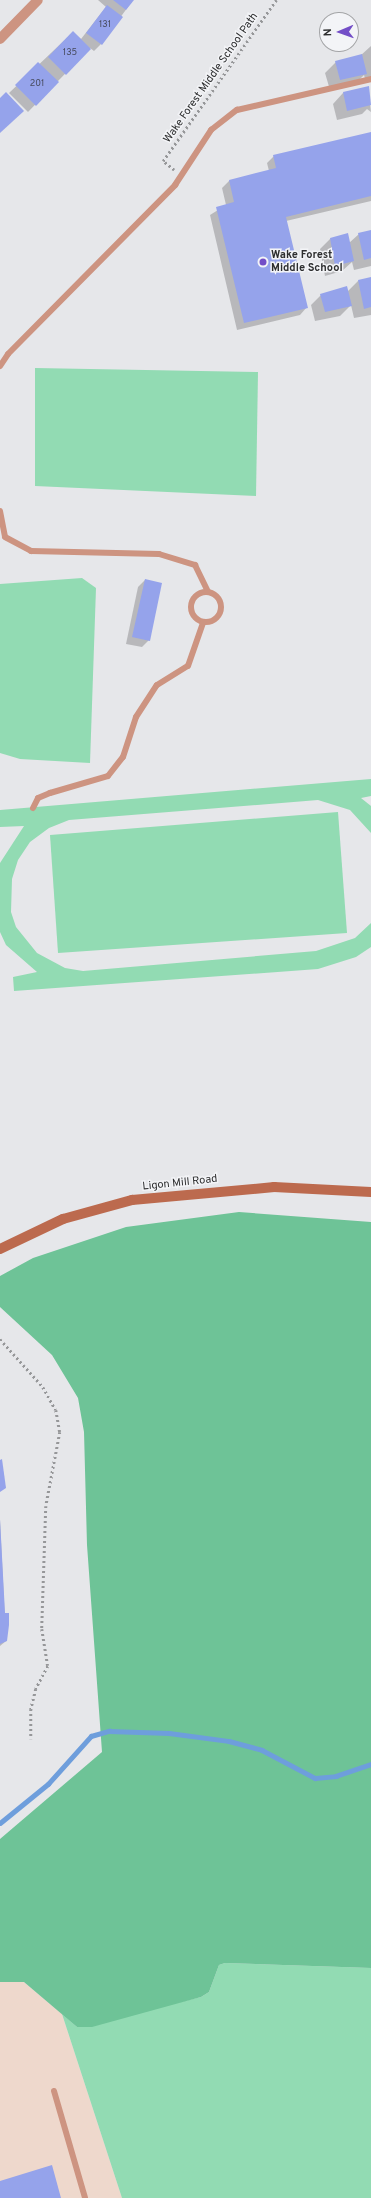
<!DOCTYPE html>
<style>
body{margin:0}
#map{position:relative;width:371px;height:2198px;overflow:hidden;background:#e6e7ea;font-family:Overpass,sans-serif}
div>[style]{position:absolute}
[style*='--x']{left:calc(var(--x)*1px);top:calc(var(--y)*1px);width:calc(var(--w)*1px);rotate:calc(var(--a)*1deg)}
.commercial>*{inset:0;background:#eed8cc}
.green>*{inset:0;background:#92dbb3}
.forest>*{inset:0;background:#6ec397}
.shadow>*{inset:0;background:#0003}
.stream>*{height:4.5px;margin:-2.25px;padding:0 2.25px;transform-origin:2.25px;border-radius:2.25px;background:#6e9edc}
.building>*{inset:0;background:#95a3eb}
.path>*{height:2.5px;margin-top:-1.25px;transform-origin:0;background:repeating-linear-gradient(90deg,#969799 0 2px,transparent 0 5px)}
.service>*{height:6px;margin:-3px;padding:0 3px;transform-origin:3px;border-radius:3px;background:#cd9481}
.service>.ring{margin:-3px;padding:0;box-sizing:content-box;background:none;border:6px solid #cd9481;border-radius:50%}
.minor>*{height:10px;margin:-5px;padding:0 5px;transform-origin:5px;border-radius:5px;background:#cd9481}
.secondary>*{height:10px;margin:-5px;padding:0 5px;transform-origin:5px;border-radius:5px;background:#bc6a4e}
.dots>*{width:11px;height:11px;translate:-50% -50%;box-sizing:border-box;border:2px solid #f3f4f7;border-radius:50%}
span{translate:-50% -50%;white-space:nowrap;text-align:center;line-height:1.15;-webkit-text-stroke:3px #f3f4f7;paint-order:stroke}
.number-label{font-size:9px;color:#474b5e}
.number-label span{-webkit-text-stroke-width:0}
.street-label{font-size:11px;color:#2d2e2f}
.poi-label{font-size:11px;color:#2d2e2f;font-weight:700}
.left{translate:0 -50%;text-align:left}
.north{position:absolute;left:319px;top:12px;width:40px;height:40px;box-sizing:border-box;background:#f3f4f7;border:1px solid #a4a5a7;border-radius:50%;rotate:268deg;font-size:11px;font-weight:700;line-height:16px;text-align:center;color:#2d2e2f}
.north::after{content:'';display:block;margin:auto;width:14px;height:18px;background:#734ec7;clip-path:polygon(50% 0,100% 100%,50% 72%,0 100%)}
</style>
<div id="map">
<div class="commercial">
<div style="clip-path:polygon(0 1982px,24px 1982px,62px 2014px,122px 2198px,0 2198px)"></div>
</div>
<div class="green">
<div style="clip-path:polygon(35px 368px,258px 372px,256px 496px,35px 486px)"></div>
<div style="clip-path:polygon(82px 578px,96px 588px,90px 763px,20px 759px,0 753px,0 584px)"></div>
<div style="clip-path:polygon(371px 779px,371px 796px,361px 798px,371px 806px,371px 833px,350px 810px,318px 800px,69px 820px,49px 828px,30px 842px,18px 860px,12px 879px,11px 912px,16px 927px,37px 953px,65px 968px,83px 971px,316px 951px,355px 938px,371px 923px,371px 947px,356px 957px,318px 969px,14px 991px,13px 977px,37px 972px,6px 945px,0 932px,0 863px,24px 826px,0 827px,0 810px)"></div>
<div style="clip-path:polygon(338px 812px,347px 933px,58px 953px,50px 835px)"></div>
<div style="clip-path:polygon(225px 1963px,371px 1968px,371px 2198px,122px 2198px,62px 2014px,77px 2027px,201px 1997px,209px 1992px,219px 1965px)"></div>
</div>
<div class="forest">
<div style="clip-path:polygon(239px 1212px,371px 1222px,371px 1968px,225px 1963px,219px 1965px,209px 1992px,201px 1997px,92px 2027px,77px 2027px,24px 1982px,0 1982px,0 1839px,102px 1752px,87px 1545px,84px 1432px,78px 1398px,52px 1355px,0 1307px,0 1276px,33px 1258px,126px 1227px)"></div>
</div>
<div class="shadow">
<div style="clip-path:polygon(98px 0,133px 0,101px 44px,94px 51px,90px 48px,28px 112px,9px 93px,73px 32px,81px 39px,106px 7px)"></div>
<div style="clip-path:polygon(371px 46px,371px 80px,366px 82px,364px 75px,355px 84px,330px 90px,325px 73px,336px 62px,360px 56px)"></div>
<div style="clip-path:polygon(368px 87px,371px 112px,367px 109px,362px 114px,337px 120px,333px 104px,343px 93px)"></div>
<div style="clip-path:polygon(371px 133px,371px 201px,286px 221px,307px 307px,300px 315px,237px 330px,210px 215px,226px 205px,222px 188px,229px 181px,269px 171px,267px 163px,274px 156px)"></div>
<div style="clip-path:polygon(371px 231px,371px 266px,354px 270px,352px 262px,342px 271px,325px 276px,320px 249px,330px 239px,349px 243px,359px 234px)"></div>
<div style="clip-path:polygon(371px 278px,371px 315px,354px 318px,351px 305px,340px 316px,315px 321px,311px 305px,321px 295px,347px 292px,358px 281px)"></div>
<div style="clip-path:polygon(145px 580px,149px 640px,142px 647px,126px 644px,138px 587px)"></div>
<div style="clip-path:polygon(0 1520px,6px 1641px,0 1646px)"></div>
</div>
<div class="stream">
<div style="--x:0;--y:1823;--w:62;--a:-39.1"></div>
<div style="--x:48;--y:1784;--w:64;--a:-48.1"></div>
<div style="--x:91;--y:1736;--w:19;--a:-16"></div>
<div style="--x:109;--y:1731;--w:60;--a:1.9"></div>
<div style="--x:169;--y:1733;--w:61;--a:7.6"></div>
<div style="--x:229;--y:1741;--w:34;--a:15"></div>
<div style="--x:262;--y:1750;--w:60;--a:27.8"></div>
<div style="--x:315;--y:1778;--w:21;--a:-5"></div>
<div style="--x:336;--y:1776;--w:37;--a:-19"></div>
</div>
<div class="building">
<div style="clip-path:polygon(113px 0,134px 0,126px 10px)"></div>
<div style="clip-path:polygon(107px 5px,123px 17px,102px 45px,86px 33px)"></div>
<div style="clip-path:polygon(73px 31px,91px 49px,66px 75px,48px 57px)"></div>
<div style="clip-path:polygon(362px 54px,367px 74px,340px 80px,335px 61px)"></div>
<div style="clip-path:polygon(38px 62px,59px 82px,36px 106px,15px 85px)"></div>
<div style="clip-path:polygon(369px 86px,371px 105px,347px 111px,343px 92px)"></div>
<div style="clip-path:polygon(6px 92px,24px 111px,0 133px,0 98px)"></div>
<div style="clip-path:polygon(371px 132px,371px 196px,286px 217px,308px 308px,244px 323px,216px 207px,234px 202px,229px 180px,276px 168px,273px 155px)"></div>
<div style="clip-path:polygon(371px 230px,371px 258px,364px 260px,358px 233px)"></div>
<div style="clip-path:polygon(348px 233px,354px 261px,335px 266px,330px 238px)"></div>
<div style="clip-path:polygon(371px 277px,371px 307px,364px 309px,358px 280px)"></div>
<div style="clip-path:polygon(347px 286px,352px 306px,325px 312px,320px 294px)"></div>
<div style="clip-path:polygon(145px 579px,162px 583px,150px 641px,132px 637px)"></div>
<div style="clip-path:polygon(2px 1459px,6px 1488px,0 1492px,0 1460px)"></div>
<div style="clip-path:polygon(0 1519px,5px 1613px,9px 1613px,9px 1625px,7px 1641px,0 1644px)"></div>
<div style="clip-path:polygon(52px 2165px,61px 2198px,0 2198px,0 2181px)"></div>
</div>
<div class="path">
<div style="--x:174;--y:170;--w:14;--a:-141"></div>
<div style="--x:163;--y:161;--w:197;--a:-54.9"></div>
<div style="--x:0;--y:1339;--w:64;--a:48.1"></div>
<div style="--x:43;--y:1387;--w:26;--a:61"></div>
<div style="--x:56;--y:1410;--w:22;--a:80"></div>
<div style="--x:60;--y:1432;--w:75;--a:100.7"></div>
<div style="--x:46;--y:1506;--w:123;--a:91.9"></div>
<div style="--x:42;--y:1629;--w:37;--a:81"></div>
<div style="--x:48;--y:1666;--w:26;--a:118"></div>
<div style="--x:36;--y:1689;--w:21;--a:104"></div>
<div style="--x:31;--y:1709;--w:30;--a:90"></div>
</div>
<div class="service">
<div style="--x:0;--y:366;--w:14;--a:-56"></div>
<div style="--x:8;--y:354;--w:238;--a:-45.3"></div>
<div style="--x:175;--y:185;--w:66;--a:-56.8"></div>
<div style="--x:211;--y:130;--w:33;--a:-38"></div>
<div style="--x:237;--y:110;--w:138;--a:-13"></div>
<div style="--x:0;--y:511;--w:26;--a:79"></div>
<div style="--x:5;--y:537;--w:30;--a:28"></div>
<div style="--x:31;--y:551;--w:128;--a:1.3"></div>
<div style="--x:159;--y:554;--w:38;--a:17"></div>
<div style="--x:195;--y:565;--w:30;--a:64"></div>
<div class="ring" style="left:191px;top:592px;width:24px;height:24px"></div>
<div style="--x:33;--y:808;--w:11;--a:-63"></div>
<div style="--x:38;--y:798;--w:13;--a:-23"></div>
<div style="--x:50;--y:793;--w:60;--a:-16.3"></div>
<div style="--x:108;--y:776;--w:24;--a:-52"></div>
<div style="--x:123;--y:757;--w:42;--a:-72"></div>
<div style="--x:136;--y:717;--w:38;--a:-57"></div>
<div style="--x:157;--y:685;--w:36;--a:-32"></div>
<div style="--x:188;--y:666;--w:46;--a:-70.8"></div>
<div style="--x:54;--y:2091;--w:111;--a:73.8"></div>
</div>
<div class="minor">
<div style="--x:0;--y:39;--w:54;--a:-45.7"></div>
</div>
<div class="secondary">
<div style="--x:0;--y:1249;--w:70;--a:-25.5"></div>
<div style="--x:63;--y:1219;--w:72;--a:-15.4"></div>
<div style="--x:132;--y:1200;--w:143;--a:-5.2"></div>
<div style="--x:274;--y:1187;--w:97;--a:3"></div>
</div>
<div class="dots">
<div style="left:263px;top:262px;background:#734ec7"></div>
</div>
<div class="number-label">
<span style="left:105px;top:25px">131</span>
<span style="left:70px;top:53px">135</span>
<span style="left:37px;top:84px">201</span>
</div>
<div class="street-label">
<span style="left:211px;top:78px;rotate:-55deg">Wake Forest Middle School Path</span>
<span style="left:180px;top:1183px;rotate:-6deg">Ligon Mill Road</span>
</div>
<div class="poi-label">
<span class="left" style="left:271px;top:262px">Wake Forest<br>Middle School</span>
</div>
<div class="north">N</div>
</div>
